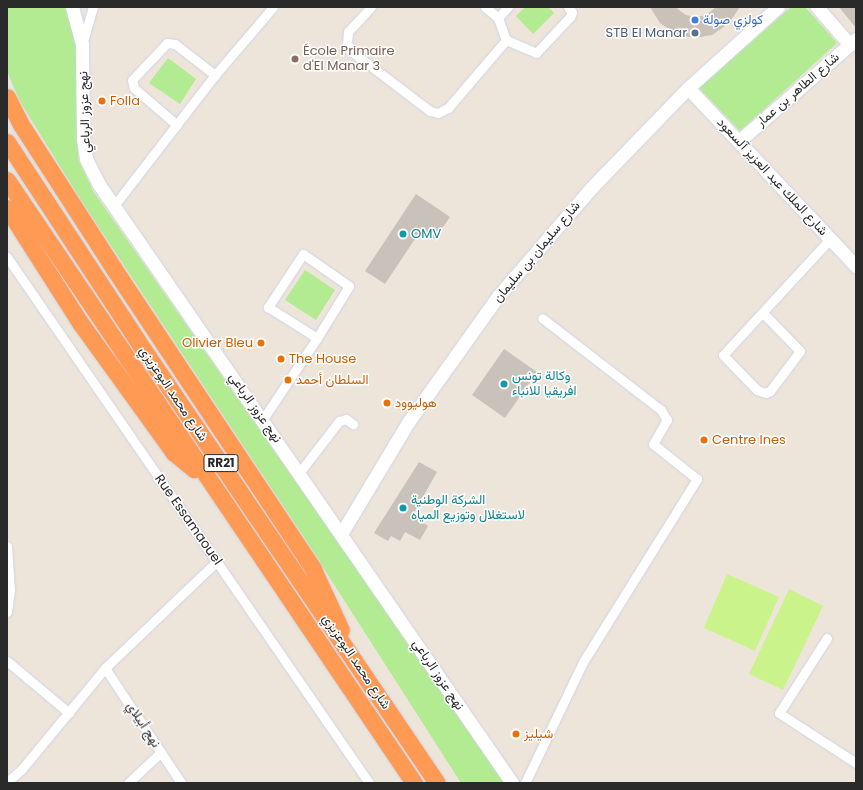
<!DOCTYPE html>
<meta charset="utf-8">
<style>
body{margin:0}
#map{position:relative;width:863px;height:790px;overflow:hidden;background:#eee5da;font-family:Poppins,Vazirmatn,sans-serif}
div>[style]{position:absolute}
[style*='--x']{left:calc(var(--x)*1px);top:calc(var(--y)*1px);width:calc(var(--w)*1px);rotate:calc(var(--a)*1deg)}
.green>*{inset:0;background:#b2eb91}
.pitch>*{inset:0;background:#caf38b}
.building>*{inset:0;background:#c9c2ba}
.roads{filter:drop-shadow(0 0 1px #cfd4e5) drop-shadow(0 0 1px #cfd4e5)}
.street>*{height:9px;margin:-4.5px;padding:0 4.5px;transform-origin:4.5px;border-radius:4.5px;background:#fff}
.secondary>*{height:13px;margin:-6.5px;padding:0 6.5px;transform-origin:6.5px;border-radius:6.5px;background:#fff}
.highway>*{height:17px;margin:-8.5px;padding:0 8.5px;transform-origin:8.5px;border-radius:8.5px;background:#ff9a54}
.dots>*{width:11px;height:11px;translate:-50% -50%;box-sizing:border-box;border:2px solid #fff;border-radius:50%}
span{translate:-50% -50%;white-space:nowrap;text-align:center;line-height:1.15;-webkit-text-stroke:3px #fff;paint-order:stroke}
.shield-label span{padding:1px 3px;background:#fff;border:1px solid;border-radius:3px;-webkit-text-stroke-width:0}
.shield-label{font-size:12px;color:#2a2a2a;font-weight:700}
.shop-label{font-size:13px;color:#366cbe}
.left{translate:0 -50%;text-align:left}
.service-label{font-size:13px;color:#4e5e75}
.right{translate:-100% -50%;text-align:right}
.education-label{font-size:13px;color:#785e54}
.street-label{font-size:13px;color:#2a2a2a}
.food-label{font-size:13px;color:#c56008}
.culture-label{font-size:13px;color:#0d838f}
.frame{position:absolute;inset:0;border:8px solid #2a2a2a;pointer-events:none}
</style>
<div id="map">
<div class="green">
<div style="clip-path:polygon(7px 7px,67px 7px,76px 46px,78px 158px,93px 191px,506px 783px,461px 783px,303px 536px,80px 199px,18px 98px,7px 71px)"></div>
<div style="clip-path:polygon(525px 7px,548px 7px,554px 13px,533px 34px,516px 16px)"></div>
<div style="clip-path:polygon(791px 7px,805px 7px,837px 43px,740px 131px,699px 88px)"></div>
<div style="clip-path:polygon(168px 58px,196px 79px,180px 104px,149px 83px)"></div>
<div style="clip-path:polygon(305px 270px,335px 290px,316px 320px,285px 300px)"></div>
</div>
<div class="pitch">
<div style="clip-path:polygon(727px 574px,779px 597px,755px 651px,704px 628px)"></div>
<div style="clip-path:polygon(789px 589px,823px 606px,783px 690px,749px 674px)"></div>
</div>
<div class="building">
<div style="clip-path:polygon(650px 7px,675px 7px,686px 15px,696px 17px,706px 15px,716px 7px,740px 7px,728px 24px,712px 35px,694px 38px,676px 34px,660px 23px)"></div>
<div style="clip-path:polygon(839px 7px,856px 7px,856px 28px)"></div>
<div style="clip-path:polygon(416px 194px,450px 217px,435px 239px,421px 230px,385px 284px,365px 271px)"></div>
<div style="clip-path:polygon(504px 349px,537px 372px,505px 418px,472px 395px)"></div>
<div style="clip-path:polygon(419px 462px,437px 472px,412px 516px,428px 526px,420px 540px,405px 532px,400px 541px,391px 536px,388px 541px,374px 533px)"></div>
</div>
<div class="roads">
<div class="street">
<div style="--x:371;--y:7;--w:34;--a:133"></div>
<div style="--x:348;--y:32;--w:11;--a:95"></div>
<div style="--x:347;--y:43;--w:9;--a:63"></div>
<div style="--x:351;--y:51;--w:99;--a:37.2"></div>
<div style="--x:430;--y:111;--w:8;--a:14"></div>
<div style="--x:438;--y:113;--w:11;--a:-27"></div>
<div style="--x:448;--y:108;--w:89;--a:-49.5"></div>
<div style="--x:485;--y:7;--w:17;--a:40"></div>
<div style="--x:498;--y:18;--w:23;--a:70"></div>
<div style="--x:506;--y:40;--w:33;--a:23"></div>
<div style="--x:536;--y:53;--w:50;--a:-46.6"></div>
<div style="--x:570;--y:17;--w:5;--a:-68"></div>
<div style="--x:572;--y:12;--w:6;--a:-129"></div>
<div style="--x:498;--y:18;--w:15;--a:-48"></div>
<div style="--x:82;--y:45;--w:40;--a:-74"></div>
<div style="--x:177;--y:125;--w:57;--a:-139.3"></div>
<div style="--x:134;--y:88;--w:8;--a:-104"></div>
<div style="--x:132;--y:80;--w:51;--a:-46.6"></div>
<div style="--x:167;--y:43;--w:8;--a:7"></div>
<div style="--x:175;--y:44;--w:51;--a:37.8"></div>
<div style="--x:113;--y:207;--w:167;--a:-52.3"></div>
<div style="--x:215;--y:75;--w:89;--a:-49.5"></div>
<div style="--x:7;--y:257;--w:639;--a:55.46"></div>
<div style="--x:763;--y:313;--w:53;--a:45.8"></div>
<div style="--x:800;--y:351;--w:50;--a:126.9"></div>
<div style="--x:770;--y:391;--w:4;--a:153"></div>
<div style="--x:766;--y:393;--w:9;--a:-162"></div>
<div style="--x:757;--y:390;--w:49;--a:-134.2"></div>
<div style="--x:723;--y:355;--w:158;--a:-47.3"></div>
<div style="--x:263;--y:419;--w:97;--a:-56.3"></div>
<div style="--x:317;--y:338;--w:61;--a:-58.4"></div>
<div style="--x:349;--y:286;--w:56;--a:-145.2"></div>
<div style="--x:303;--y:254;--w:64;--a:123.4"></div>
<div style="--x:268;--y:307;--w:58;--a:32.3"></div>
<div style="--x:299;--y:473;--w:66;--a:-52.4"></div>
<div style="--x:339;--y:421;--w:7;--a:-16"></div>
<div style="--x:346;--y:419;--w:9;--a:36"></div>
<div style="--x:7;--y:546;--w:44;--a:86.1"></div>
<div style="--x:10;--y:590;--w:22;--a:98"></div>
<div style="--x:827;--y:638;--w:89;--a:122.6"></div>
<div style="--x:779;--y:713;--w:92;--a:33"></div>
<div style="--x:7;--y:661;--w:81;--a:40"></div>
<div style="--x:105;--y:668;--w:138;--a:56.5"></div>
<div style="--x:7;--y:782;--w:18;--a:-41"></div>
<div style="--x:21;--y:770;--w:132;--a:-50.5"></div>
<div style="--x:105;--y:668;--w:155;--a:-43.7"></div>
<div style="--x:128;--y:783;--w:45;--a:-43.2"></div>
<div style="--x:525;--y:783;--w:134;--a:-64.4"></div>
<div style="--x:583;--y:662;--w:216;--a:-58.1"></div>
<div style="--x:697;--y:479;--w:56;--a:-141.5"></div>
<div style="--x:653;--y:444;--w:28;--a:-60"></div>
<div style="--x:667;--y:420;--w:12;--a:-121"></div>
<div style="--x:661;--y:410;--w:150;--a:-142.3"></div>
</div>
<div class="secondary">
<div style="--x:72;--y:7;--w:39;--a:75"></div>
<div style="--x:82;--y:45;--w:94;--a:89.4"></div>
<div style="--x:83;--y:139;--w:20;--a:81"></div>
<div style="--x:86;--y:159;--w:27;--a:63"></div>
<div style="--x:98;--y:183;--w:729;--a:55.39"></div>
<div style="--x:817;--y:7;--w:50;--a:49"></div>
<div style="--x:688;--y:88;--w:245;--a:46.7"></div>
<div style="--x:739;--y:141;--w:155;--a:-41.1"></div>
<div style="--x:341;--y:534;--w:132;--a:-59"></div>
<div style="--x:409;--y:421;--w:155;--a:-54.5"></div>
<div style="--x:499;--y:295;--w:141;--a:-49.3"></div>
<div style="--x:591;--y:188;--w:139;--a:-45.9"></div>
<div style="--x:688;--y:88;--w:121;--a:-42"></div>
</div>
<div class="highway">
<div style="--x:7;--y:97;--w:29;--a:63"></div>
<div style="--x:20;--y:123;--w:174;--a:57.2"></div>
<div style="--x:114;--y:269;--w:360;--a:56.4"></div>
<div style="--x:313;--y:569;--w:67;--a:65.3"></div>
<div style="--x:7;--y:142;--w:255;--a:56.7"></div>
<div style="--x:147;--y:355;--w:517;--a:55.88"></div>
<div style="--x:7;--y:180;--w:728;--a:55.98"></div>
<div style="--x:7;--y:208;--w:138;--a:57.5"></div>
<div style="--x:81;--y:324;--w:159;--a:54.2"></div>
<div style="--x:174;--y:453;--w:26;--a:39"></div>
</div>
</div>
<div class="dots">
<div style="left:695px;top:20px;background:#3f7fe0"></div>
<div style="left:695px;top:33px;background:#5c6f8a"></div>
<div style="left:295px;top:59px;background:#8d6e63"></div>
<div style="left:102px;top:101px;background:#e8710a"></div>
<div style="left:403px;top:234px;background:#0f9aa8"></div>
<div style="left:261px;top:343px;background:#e8710a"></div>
<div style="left:281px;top:359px;background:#e8710a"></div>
<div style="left:288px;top:380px;background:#e8710a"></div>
<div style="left:504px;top:384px;background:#0f9aa8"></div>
<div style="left:387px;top:403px;background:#e8710a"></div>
<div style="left:704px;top:440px;background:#e8710a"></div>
<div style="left:403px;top:508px;background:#0f9aa8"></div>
<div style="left:516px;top:734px;background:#e8710a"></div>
</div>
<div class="shield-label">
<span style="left:221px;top:463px">RR21</span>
</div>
<div class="shop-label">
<span class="left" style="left:703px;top:20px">كولزي صولة</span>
</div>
<div class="service-label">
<span class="right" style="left:687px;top:33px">STB El Manar</span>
</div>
<div class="education-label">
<span class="left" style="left:303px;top:59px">École Primaire<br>d'El Manar 3</span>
</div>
<div class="street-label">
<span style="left:798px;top:90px;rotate:-41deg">شارع الطاهر بن عمار</span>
<span style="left:85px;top:112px;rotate:-92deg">نهج عزوز الرباعي</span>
<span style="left:772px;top:177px;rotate:47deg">شارع الملك عبد العزيز آلسعود</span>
<span style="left:537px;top:252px;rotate:-50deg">شارع سليمان بن سليمان</span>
<span style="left:173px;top:394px;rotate:56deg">شارع محمد البوعزيزي</span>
<span style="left:255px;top:408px;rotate:55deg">نهج عزوز الرباعي</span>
<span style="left:188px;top:520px;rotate:55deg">Rue Essamaouel</span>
<span style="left:356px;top:662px;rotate:56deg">شارع محمد البوعزيزي</span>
<span style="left:438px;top:675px;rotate:56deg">نهج عزوز الرباعي</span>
<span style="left:143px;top:725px;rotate:57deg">نهج أبيلاي</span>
</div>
<div class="food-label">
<span class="left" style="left:110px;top:101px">Folla</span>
<span class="right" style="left:253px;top:343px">Olivier Bleu</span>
<span class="left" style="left:289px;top:359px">The House</span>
<span class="left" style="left:296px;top:380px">السلطان أحمد</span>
<span class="left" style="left:395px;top:403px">هوليوود</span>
<span class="left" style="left:712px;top:440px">Centre Ines</span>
<span class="left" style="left:524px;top:734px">شيليز</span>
</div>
<div class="culture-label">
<span class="left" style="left:411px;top:234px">OMV</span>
<span class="left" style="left:512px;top:384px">وكالة تونس<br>افريقيا للانباء</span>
<span class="left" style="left:411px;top:508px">الشركة الوطنية<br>لاستغلال وتوزيع المياه</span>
</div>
<div class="frame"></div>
</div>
